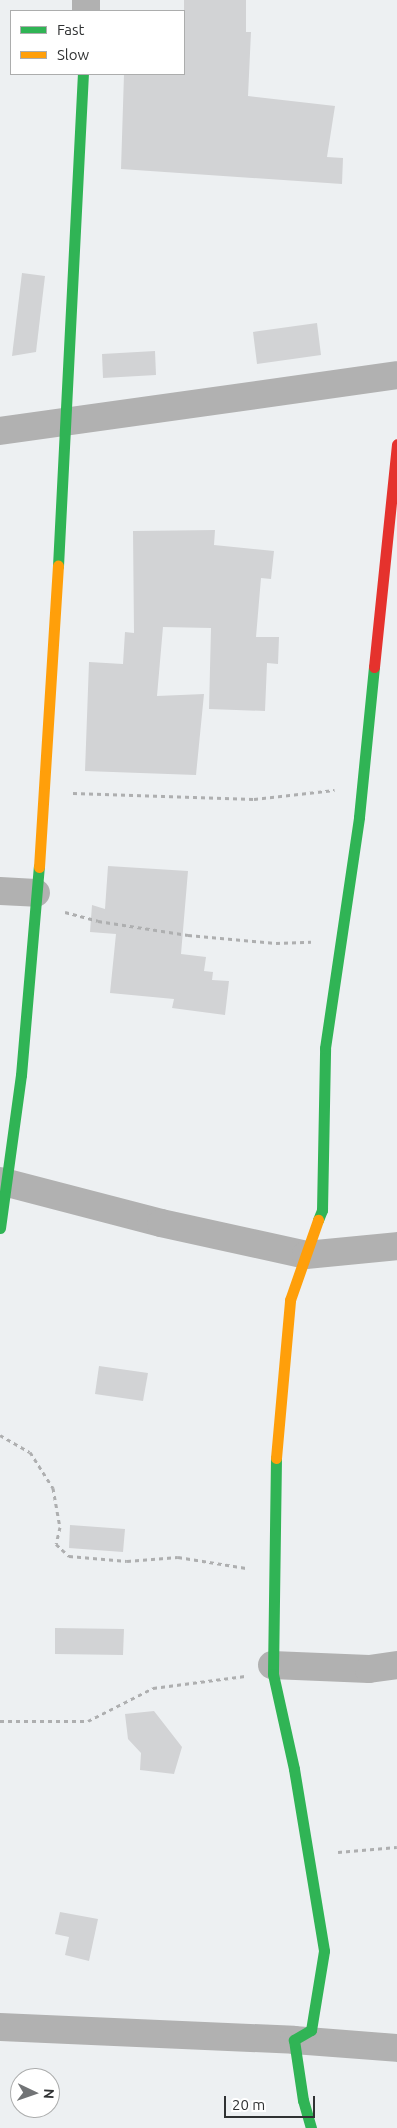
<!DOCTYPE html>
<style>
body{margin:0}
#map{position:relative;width:397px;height:2128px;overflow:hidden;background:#edf0f2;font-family:Ubuntu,sans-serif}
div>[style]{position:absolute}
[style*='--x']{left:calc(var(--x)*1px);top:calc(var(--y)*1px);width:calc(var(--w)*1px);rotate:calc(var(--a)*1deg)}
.building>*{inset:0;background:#d2d3d5}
.path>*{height:3px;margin-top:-1.5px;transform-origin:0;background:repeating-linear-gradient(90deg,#aeafb0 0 4px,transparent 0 8px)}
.street>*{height:28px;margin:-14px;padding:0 14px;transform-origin:14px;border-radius:14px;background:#b1b1b1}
.fast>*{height:11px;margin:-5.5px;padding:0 5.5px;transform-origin:5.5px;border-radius:5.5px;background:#30b455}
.slow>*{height:11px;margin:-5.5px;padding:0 5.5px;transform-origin:5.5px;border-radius:5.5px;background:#ff9f0a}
.jam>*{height:11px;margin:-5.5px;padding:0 5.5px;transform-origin:5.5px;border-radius:5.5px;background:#e5322d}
span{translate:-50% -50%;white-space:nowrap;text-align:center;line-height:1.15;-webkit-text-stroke:4px #fff;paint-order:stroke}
.legend{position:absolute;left:10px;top:10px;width:175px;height:65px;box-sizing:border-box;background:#fff;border:1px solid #acadad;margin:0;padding:6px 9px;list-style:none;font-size:15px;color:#303233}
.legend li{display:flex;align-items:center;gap:10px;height:25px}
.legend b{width:25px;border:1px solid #acadad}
.north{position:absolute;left:10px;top:2068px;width:50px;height:50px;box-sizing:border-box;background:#fff;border:1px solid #acadad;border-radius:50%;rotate:93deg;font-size:14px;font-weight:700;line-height:20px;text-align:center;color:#303233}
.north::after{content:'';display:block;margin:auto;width:18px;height:22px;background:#727476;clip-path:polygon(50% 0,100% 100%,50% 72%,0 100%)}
.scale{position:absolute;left:224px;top:2096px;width:91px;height:22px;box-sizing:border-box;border:2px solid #303233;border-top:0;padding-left:6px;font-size:15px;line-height:18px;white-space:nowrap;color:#303233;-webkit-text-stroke:4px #fff;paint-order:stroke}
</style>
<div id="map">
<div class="building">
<div style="clip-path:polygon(184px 0,246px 0,246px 32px,251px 32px,248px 96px,335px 106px,327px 157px,343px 158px,342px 184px,121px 169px,124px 74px,184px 74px)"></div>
<div style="clip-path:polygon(22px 273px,45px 276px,36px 352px,12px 356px)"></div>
<div style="clip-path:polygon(317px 323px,321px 355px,257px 364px,253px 332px)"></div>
<div style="clip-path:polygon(155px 351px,156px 375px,103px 378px,102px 354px)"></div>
<div style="clip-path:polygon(215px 530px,214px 545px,274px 551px,271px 579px,261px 578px,256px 637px,279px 637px,278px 664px,267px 663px,265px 711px,209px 709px,211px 628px,163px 627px,157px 696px,204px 694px,196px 775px,85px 771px,89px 662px,123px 664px,125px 632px,134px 633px,133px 531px)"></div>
<div style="clip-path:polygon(108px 866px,188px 871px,181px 954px,206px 957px,204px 971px,213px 972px,212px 980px,229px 981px,225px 1015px,172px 1008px,174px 999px,110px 993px,116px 934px,90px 932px,92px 905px,105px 909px)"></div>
<div style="clip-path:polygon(99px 1366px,148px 1373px,143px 1401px,95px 1394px)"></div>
<div style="clip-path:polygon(70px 1525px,125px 1529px,123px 1552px,69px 1548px)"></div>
<div style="clip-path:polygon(55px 1628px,124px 1629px,123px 1655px,55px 1654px)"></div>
<div style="clip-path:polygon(154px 1711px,182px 1747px,174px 1774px,140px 1770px,141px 1753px,128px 1739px,125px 1714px)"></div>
<div style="clip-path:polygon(60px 1912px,98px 1919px,89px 1961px,65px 1955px,69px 1937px,55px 1934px)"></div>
</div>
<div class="path">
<div style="--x:73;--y:793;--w:181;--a:1.9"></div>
<div style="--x:254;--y:799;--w:81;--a:-6.4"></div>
<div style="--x:65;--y:912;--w:34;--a:15"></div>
<div style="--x:98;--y:921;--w:91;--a:8.8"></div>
<div style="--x:188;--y:935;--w:88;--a:5.2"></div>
<div style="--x:276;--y:943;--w:35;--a:-2"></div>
<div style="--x:0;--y:1435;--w:34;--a:30"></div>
<div style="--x:30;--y:1452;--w:43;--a:57.4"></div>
<div style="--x:53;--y:1488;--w:40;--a:80"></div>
<div style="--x:60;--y:1527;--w:17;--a:103"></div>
<div style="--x:56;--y:1544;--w:18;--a:43"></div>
<div style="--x:69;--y:1556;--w:58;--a:4.9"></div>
<div style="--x:127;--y:1561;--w:51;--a:-4.5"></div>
<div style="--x:178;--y:1557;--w:69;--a:9.2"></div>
<div style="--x:0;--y:1721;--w:88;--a:0"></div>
<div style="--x:88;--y:1721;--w:73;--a:-26.9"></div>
<div style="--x:153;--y:1688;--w:93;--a:-7.4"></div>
<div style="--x:338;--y:1852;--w:59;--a:-4.8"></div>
</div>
<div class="street">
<div style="--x:86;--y:11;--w:11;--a:-90"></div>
<div style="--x:0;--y:431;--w:401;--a:-8"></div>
<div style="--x:0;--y:891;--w:36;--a:3"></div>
<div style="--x:0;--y:1181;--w:166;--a:14.6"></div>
<div style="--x:161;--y:1223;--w:148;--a:12.4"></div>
<div style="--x:306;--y:1255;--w:91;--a:-5.6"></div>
<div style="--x:272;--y:1665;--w:97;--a:2.4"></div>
<div style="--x:369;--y:1669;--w:28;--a:-8"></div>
<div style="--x:0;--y:2027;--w:294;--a:2.5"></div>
<div style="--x:294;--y:2040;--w:103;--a:4.4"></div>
</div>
<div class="fast">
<div style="--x:58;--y:566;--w:493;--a:-87.1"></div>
<div style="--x:318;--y:1220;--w:11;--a:-68"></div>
<div style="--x:322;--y:1210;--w:162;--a:-88.9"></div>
<div style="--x:325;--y:1048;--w:233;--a:-81.6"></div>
<div style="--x:359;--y:817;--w:151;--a:-84.3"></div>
<div style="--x:0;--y:1228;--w:154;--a:-82.2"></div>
<div style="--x:21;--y:1075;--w:209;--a:-85.1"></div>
<div style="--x:276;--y:1458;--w:216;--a:90.8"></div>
<div style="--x:273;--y:1674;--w:97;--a:77.5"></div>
<div style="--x:294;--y:1769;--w:184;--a:80.6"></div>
<div style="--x:324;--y:1951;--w:80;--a:99.3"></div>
<div style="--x:311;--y:2030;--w:20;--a:150"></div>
<div style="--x:294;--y:2040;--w:61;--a:81.5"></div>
<div style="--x:303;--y:2100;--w:29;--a:74"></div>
</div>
<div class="slow">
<div style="--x:39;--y:867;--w:302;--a:-86.4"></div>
<div style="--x:276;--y:1458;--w:159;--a:-84.9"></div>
<div style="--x:290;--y:1300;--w:85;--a:-70.7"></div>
</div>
<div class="jam">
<div style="--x:374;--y:667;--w:224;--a:-84.1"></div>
</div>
<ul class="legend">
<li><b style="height:6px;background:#30b455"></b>Fast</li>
<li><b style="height:6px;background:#ff9f0a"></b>Slow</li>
</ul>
<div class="north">N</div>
<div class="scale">20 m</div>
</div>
